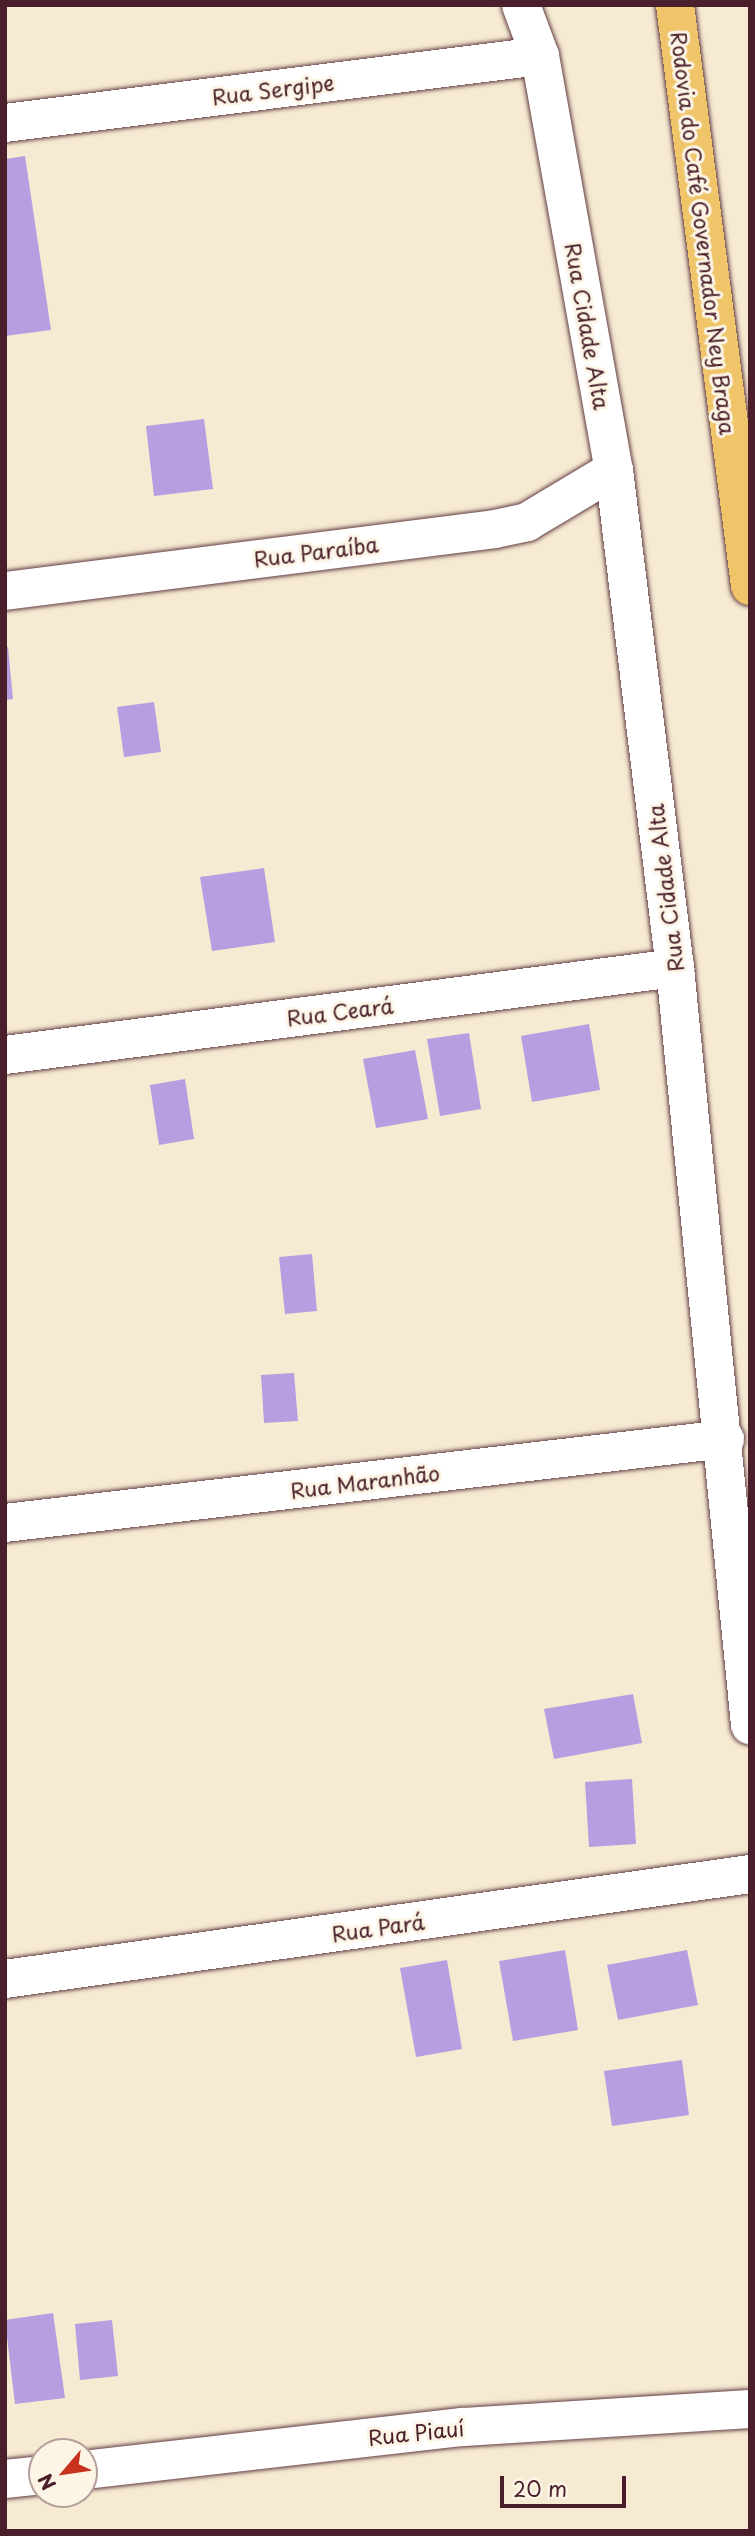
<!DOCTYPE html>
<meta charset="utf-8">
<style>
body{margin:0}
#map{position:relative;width:755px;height:2536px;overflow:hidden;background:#f6ead2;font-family:"Playpen Sans",sans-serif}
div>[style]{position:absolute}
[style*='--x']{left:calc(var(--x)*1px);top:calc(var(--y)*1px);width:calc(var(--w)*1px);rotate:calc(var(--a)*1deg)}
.building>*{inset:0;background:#b89ee1}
.roads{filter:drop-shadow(0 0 2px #643d44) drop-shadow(0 0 2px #643d44)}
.minor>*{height:38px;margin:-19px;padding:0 19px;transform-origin:19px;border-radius:19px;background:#fff}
.motorway>*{height:38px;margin:-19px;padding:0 19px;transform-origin:19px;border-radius:19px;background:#f0c469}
span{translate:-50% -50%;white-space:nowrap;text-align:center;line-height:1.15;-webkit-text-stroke:6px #fcf5e5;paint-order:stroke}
.street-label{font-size:21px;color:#4a1f2b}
.frame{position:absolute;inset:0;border:7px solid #4a1f2b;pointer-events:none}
.north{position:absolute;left:28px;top:2438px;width:70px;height:70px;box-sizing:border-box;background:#fcf5e5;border:2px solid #b59f9b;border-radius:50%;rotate:241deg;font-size:19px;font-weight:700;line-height:28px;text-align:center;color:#4a1f2b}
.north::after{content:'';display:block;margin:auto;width:24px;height:32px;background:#c8321e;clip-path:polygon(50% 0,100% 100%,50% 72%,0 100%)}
.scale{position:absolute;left:500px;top:2476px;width:126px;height:32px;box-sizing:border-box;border:4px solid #4a1f2b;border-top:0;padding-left:9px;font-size:21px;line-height:24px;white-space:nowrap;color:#4a1f2b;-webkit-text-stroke:5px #fcf5e5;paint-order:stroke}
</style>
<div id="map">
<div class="building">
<div style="clip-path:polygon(25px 156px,51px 330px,5px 336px,5px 159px)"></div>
<div style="clip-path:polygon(204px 419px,213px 489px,154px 496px,146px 426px)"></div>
<div style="clip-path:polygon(8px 647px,13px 699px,5px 700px,5px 648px)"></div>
<div style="clip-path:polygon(154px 702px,161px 752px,124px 757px,117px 707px)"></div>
<div style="clip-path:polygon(264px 868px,275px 942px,212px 951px,200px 877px)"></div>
<div style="clip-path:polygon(589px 1024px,600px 1090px,532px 1102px,521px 1036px)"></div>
<div style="clip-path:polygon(469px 1033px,481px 1109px,440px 1116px,427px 1039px)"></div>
<div style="clip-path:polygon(415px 1050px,428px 1119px,376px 1128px,363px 1059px)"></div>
<div style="clip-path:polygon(185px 1079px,194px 1139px,159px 1145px,150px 1085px)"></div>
<div style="clip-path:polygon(312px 1254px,317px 1311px,285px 1314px,279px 1257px)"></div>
<div style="clip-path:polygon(294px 1373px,298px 1421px,264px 1423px,261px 1375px)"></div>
<div style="clip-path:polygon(633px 1694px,642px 1743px,554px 1759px,544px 1709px)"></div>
<div style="clip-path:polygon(632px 1779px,636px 1844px,589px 1847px,585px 1782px)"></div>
<div style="clip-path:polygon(565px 1950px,578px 2030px,513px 2041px,499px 1961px)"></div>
<div style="clip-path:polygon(687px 1950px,698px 2005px,618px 2020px,607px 1965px)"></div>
<div style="clip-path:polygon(447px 1960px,462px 2049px,416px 2057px,400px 1968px)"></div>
<div style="clip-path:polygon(682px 2060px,689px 2115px,612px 2126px,604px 2071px)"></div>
<div style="clip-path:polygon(53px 2313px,65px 2398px,15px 2404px,5px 2320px)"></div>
<div style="clip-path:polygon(112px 2320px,118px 2376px,80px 2380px,75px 2324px)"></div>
</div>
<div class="roads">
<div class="minor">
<div style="--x:521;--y:5;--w:54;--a:69.6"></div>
<div style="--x:540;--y:56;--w:421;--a:79.9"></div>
<div style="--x:614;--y:470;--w:502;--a:83.02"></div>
<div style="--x:675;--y:968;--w:761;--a:84.34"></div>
<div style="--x:5;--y:123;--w:539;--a:-7.14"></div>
<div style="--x:5;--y:591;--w:494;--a:-7.2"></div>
<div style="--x:495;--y:529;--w:33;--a:-12"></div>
<div style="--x:527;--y:522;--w:101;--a:-30.9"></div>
<div style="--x:5;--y:1055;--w:676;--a:-7.4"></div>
<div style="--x:5;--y:1523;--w:725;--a:-6.65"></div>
<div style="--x:5;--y:1979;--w:752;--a:-8.02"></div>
<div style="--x:84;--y:2470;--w:381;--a:-6.5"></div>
<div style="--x:463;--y:2427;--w:288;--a:-3.6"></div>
<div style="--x:5;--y:2479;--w:37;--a:-6"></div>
</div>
<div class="motorway">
<div style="--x:675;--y:5;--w:586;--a:82.64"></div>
</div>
</div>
<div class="street-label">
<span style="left:273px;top:89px;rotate:-7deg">Rua Sergipe</span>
<span style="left:704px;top:233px;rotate:83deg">Rodovia do Café Governador Ney Braga</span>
<span style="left:588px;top:326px;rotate:80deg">Rua Cidade Alta</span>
<span style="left:316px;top:551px;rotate:-7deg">Rua Paraíba</span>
<span style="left:665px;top:888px;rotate:-97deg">Rua Cidade Alta</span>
<span style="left:340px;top:1011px;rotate:-7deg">Rua Ceará</span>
<span style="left:365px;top:1481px;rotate:-7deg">Rua Maranhão</span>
<span style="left:378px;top:1927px;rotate:-8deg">Rua Pará</span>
<span style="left:416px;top:2432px;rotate:-6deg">Rua Piauí</span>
</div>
<div class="frame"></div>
<div class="north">N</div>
<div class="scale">20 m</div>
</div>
